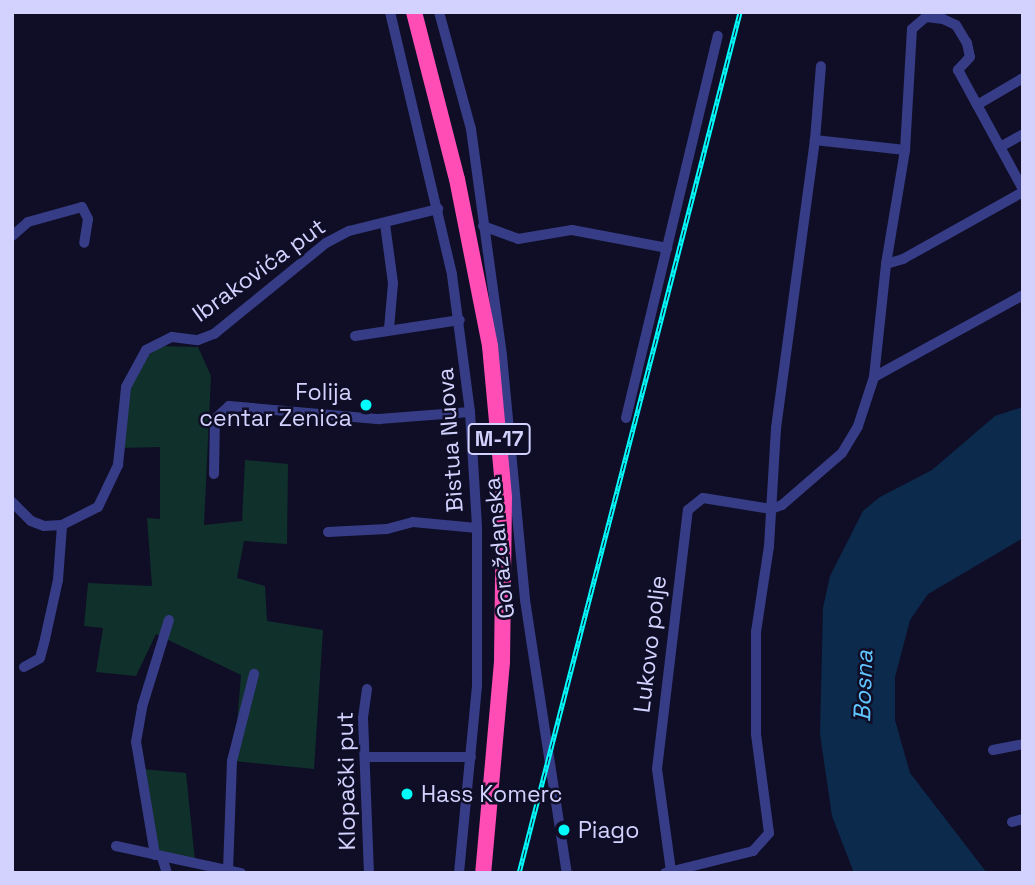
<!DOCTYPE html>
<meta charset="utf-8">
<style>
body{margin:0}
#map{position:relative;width:1035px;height:885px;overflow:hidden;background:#0f0e26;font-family:"Space Grotesk",sans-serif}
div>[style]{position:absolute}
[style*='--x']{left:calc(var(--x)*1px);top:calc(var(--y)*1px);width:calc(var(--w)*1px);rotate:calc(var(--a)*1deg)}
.green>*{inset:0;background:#10302b}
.water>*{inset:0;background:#0c2a4c}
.minor>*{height:10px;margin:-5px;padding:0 5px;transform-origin:5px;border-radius:5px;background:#373c87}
.highway>*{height:16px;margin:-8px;padding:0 8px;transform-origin:8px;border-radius:8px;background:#ff4db5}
.rail>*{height:5px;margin-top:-2.5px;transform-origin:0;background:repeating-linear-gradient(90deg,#0f0e26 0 8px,#00fdfc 0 16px);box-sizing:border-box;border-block:2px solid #00fdfc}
.dots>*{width:19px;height:19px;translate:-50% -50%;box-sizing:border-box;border:4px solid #0f0e26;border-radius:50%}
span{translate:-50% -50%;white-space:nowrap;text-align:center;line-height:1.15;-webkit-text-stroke:5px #0f0e26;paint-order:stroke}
.shield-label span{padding:2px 5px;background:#0f0e26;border:2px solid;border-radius:5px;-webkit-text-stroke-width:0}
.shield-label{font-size:21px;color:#d3d2ff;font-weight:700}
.street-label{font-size:23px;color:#d3d2ff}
.poi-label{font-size:23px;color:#d3d2ff}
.right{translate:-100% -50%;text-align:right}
.left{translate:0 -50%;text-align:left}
.water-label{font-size:24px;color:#60c6ff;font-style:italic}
.frame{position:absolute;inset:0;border:14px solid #d3d2ff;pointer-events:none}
</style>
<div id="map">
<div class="green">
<div style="clip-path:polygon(161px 346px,198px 347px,211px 376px,204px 525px,242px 521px,245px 460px,288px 464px,287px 544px,244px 541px,237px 578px,265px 586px,267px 621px,323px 630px,314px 769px,234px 761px,241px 675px,156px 634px,136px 676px,96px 672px,103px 628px,84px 626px,88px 583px,152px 586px,147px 518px,160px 519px,160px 447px,118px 448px,126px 389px,138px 363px)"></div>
<div style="clip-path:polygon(142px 769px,186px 773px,195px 861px,166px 857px,157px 848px)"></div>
</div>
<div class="water">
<div style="clip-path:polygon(1023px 407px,1023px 538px,928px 594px,910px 620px,895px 677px,895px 720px,910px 773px,987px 873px,854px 873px,832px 816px,820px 734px,823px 608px,830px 576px,863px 511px,880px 497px,932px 470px,995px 416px)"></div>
</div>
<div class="minor">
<div style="--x:390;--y:12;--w:270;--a:76.7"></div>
<div style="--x:452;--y:275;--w:138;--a:82.5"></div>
<div style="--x:470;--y:412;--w:116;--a:86.5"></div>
<div style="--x:477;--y:528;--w:158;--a:90"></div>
<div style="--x:477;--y:686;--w:188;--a:95.5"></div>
<div style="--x:439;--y:12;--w:121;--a:74.7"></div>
<div style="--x:471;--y:129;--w:229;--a:82.2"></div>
<div style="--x:502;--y:356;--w:245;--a:84.6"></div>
<div style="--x:525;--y:600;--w:276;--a:81.3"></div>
<div style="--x:977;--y:105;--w:53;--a:-30.4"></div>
<div style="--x:1000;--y:147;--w:26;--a:-29"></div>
<div style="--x:905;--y:150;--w:121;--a:-86.7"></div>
<div style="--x:912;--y:29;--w:18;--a:-41"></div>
<div style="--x:926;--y:17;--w:17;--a:7"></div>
<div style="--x:943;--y:19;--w:14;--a:25"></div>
<div style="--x:956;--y:25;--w:21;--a:59"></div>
<div style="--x:967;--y:43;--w:14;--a:78"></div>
<div style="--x:970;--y:57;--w:18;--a:133"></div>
<div style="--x:958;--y:70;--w:136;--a:61.4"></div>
<div style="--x:385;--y:224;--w:60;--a:82.3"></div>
<div style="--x:393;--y:283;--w:46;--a:95"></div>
<div style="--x:483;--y:226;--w:37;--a:20"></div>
<div style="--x:518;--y:239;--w:55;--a:-9.5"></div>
<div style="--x:572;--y:230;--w:97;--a:10.7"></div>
<div style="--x:12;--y:236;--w:21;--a:-41"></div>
<div style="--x:28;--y:222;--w:56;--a:-15.5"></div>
<div style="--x:82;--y:207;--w:13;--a:63"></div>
<div style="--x:88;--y:219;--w:24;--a:99"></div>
<div style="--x:886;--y:264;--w:18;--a:-16"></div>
<div style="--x:903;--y:259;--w:137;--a:-29.2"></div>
<div style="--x:355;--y:336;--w:106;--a:-8.7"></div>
<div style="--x:874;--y:377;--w:170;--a:-28.8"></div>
<div style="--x:626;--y:418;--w:393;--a:-76.5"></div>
<div style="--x:214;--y:474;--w:55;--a:-89"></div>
<div style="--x:215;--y:419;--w:19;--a:-43"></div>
<div style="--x:229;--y:406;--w:151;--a:5"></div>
<div style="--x:379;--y:419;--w:91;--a:-4.4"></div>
<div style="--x:12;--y:502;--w:27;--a:45"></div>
<div style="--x:31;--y:521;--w:14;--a:21"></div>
<div style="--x:44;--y:526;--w:18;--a:-3"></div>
<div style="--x:62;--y:525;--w:40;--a:-26.6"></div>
<div style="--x:98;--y:507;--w:47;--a:-64.5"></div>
<div style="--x:118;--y:465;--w:78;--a:-84.1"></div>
<div style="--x:126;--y:387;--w:42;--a:-61.6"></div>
<div style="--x:146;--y:350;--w:29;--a:-27"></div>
<div style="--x:172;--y:337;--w:26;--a:7"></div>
<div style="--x:198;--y:340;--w:17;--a:-21"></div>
<div style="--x:214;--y:334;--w:144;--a:-39.1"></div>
<div style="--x:326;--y:243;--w:26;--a:-28"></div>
<div style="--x:349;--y:231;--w:92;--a:-13.9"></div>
<div style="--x:328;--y:532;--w:59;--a:-2.9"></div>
<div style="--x:387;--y:529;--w:27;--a:-15"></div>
<div style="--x:413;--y:522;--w:64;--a:5.4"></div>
<div style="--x:24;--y:667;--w:18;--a:-29"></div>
<div style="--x:40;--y:658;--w:20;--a:-75"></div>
<div style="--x:45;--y:639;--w:60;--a:-77.6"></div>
<div style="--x:58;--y:580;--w:55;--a:-85.8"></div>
<div style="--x:367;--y:689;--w:29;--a:98"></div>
<div style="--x:363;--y:718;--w:155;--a:87.8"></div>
<div style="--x:993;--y:750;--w:31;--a:-11"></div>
<div style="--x:367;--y:757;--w:104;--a:0"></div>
<div style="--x:1012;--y:822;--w:11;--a:-15"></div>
<div style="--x:116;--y:846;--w:128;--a:12.2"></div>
<div style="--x:155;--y:855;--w:115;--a:-99.5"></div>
<div style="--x:136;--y:742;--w:36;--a:-80"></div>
<div style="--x:142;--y:707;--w:91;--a:-72.8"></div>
<div style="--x:162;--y:857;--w:17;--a:73"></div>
<div style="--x:228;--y:870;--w:109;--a:-87.9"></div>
<div style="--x:232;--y:761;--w:90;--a:-75.8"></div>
<div style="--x:671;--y:871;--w:103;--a:-97.8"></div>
<div style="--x:657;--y:769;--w:261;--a:-83.2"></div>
<div style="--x:688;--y:510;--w:19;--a:-39"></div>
<div style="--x:703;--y:498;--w:69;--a:9.2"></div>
<div style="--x:771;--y:509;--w:12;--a:-20"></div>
<div style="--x:782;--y:505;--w:79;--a:-40.9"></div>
<div style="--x:842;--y:453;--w:31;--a:-59"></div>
<div style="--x:858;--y:426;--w:52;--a:-71.9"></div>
<div style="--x:874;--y:377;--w:114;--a:-83.9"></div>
<div style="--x:886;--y:264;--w:116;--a:-80.5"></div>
<div style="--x:905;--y:150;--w:91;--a:-173.7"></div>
<div style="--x:665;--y:873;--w:91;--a:-14"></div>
<div style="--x:753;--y:851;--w:24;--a:-48"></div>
<div style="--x:769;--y:833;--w:100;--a:-97.5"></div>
<div style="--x:756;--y:734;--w:102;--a:-90"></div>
<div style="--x:756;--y:632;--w:87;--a:-81.4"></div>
<div style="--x:769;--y:546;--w:118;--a:-86.6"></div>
<div style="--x:776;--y:428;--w:291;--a:-82.3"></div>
<div style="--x:815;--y:140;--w:74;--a:-85.4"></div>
</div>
<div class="highway">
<div style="--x:414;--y:12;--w:172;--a:75.6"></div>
<div style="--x:457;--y:179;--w:170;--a:78.8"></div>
<div style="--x:490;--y:346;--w:153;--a:84.7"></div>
<div style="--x:504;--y:498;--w:164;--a:90.7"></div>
<div style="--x:502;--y:662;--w:212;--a:95.1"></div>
</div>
<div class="rail">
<div style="--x:519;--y:873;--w:889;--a:-75.6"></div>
</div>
<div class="dots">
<div style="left:366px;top:405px;background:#00fdfc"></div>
<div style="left:407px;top:794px;background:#00fdfc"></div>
<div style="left:564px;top:830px;background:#00fdfc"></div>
</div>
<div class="shield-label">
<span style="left:499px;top:439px">M-17</span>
</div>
<div class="street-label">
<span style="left:259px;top:270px;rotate:-36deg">Ibrakovića put</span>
<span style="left:450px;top:440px;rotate:-94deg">Bistua Nuova</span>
<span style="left:499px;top:548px;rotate:-96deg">Goraždanska</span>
<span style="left:650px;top:644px;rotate:-83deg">Lukovo polje</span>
<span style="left:346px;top:781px;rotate:-91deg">Klopački put</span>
</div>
<div class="poi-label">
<span class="right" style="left:352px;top:405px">Folija<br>centar Zenica</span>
<span class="left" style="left:421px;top:794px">Hass Komerc</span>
<span class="left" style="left:578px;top:830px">Piago</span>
</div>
<div class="water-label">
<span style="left:863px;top:686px;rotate:-88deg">Bosna</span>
</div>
<div class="frame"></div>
</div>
